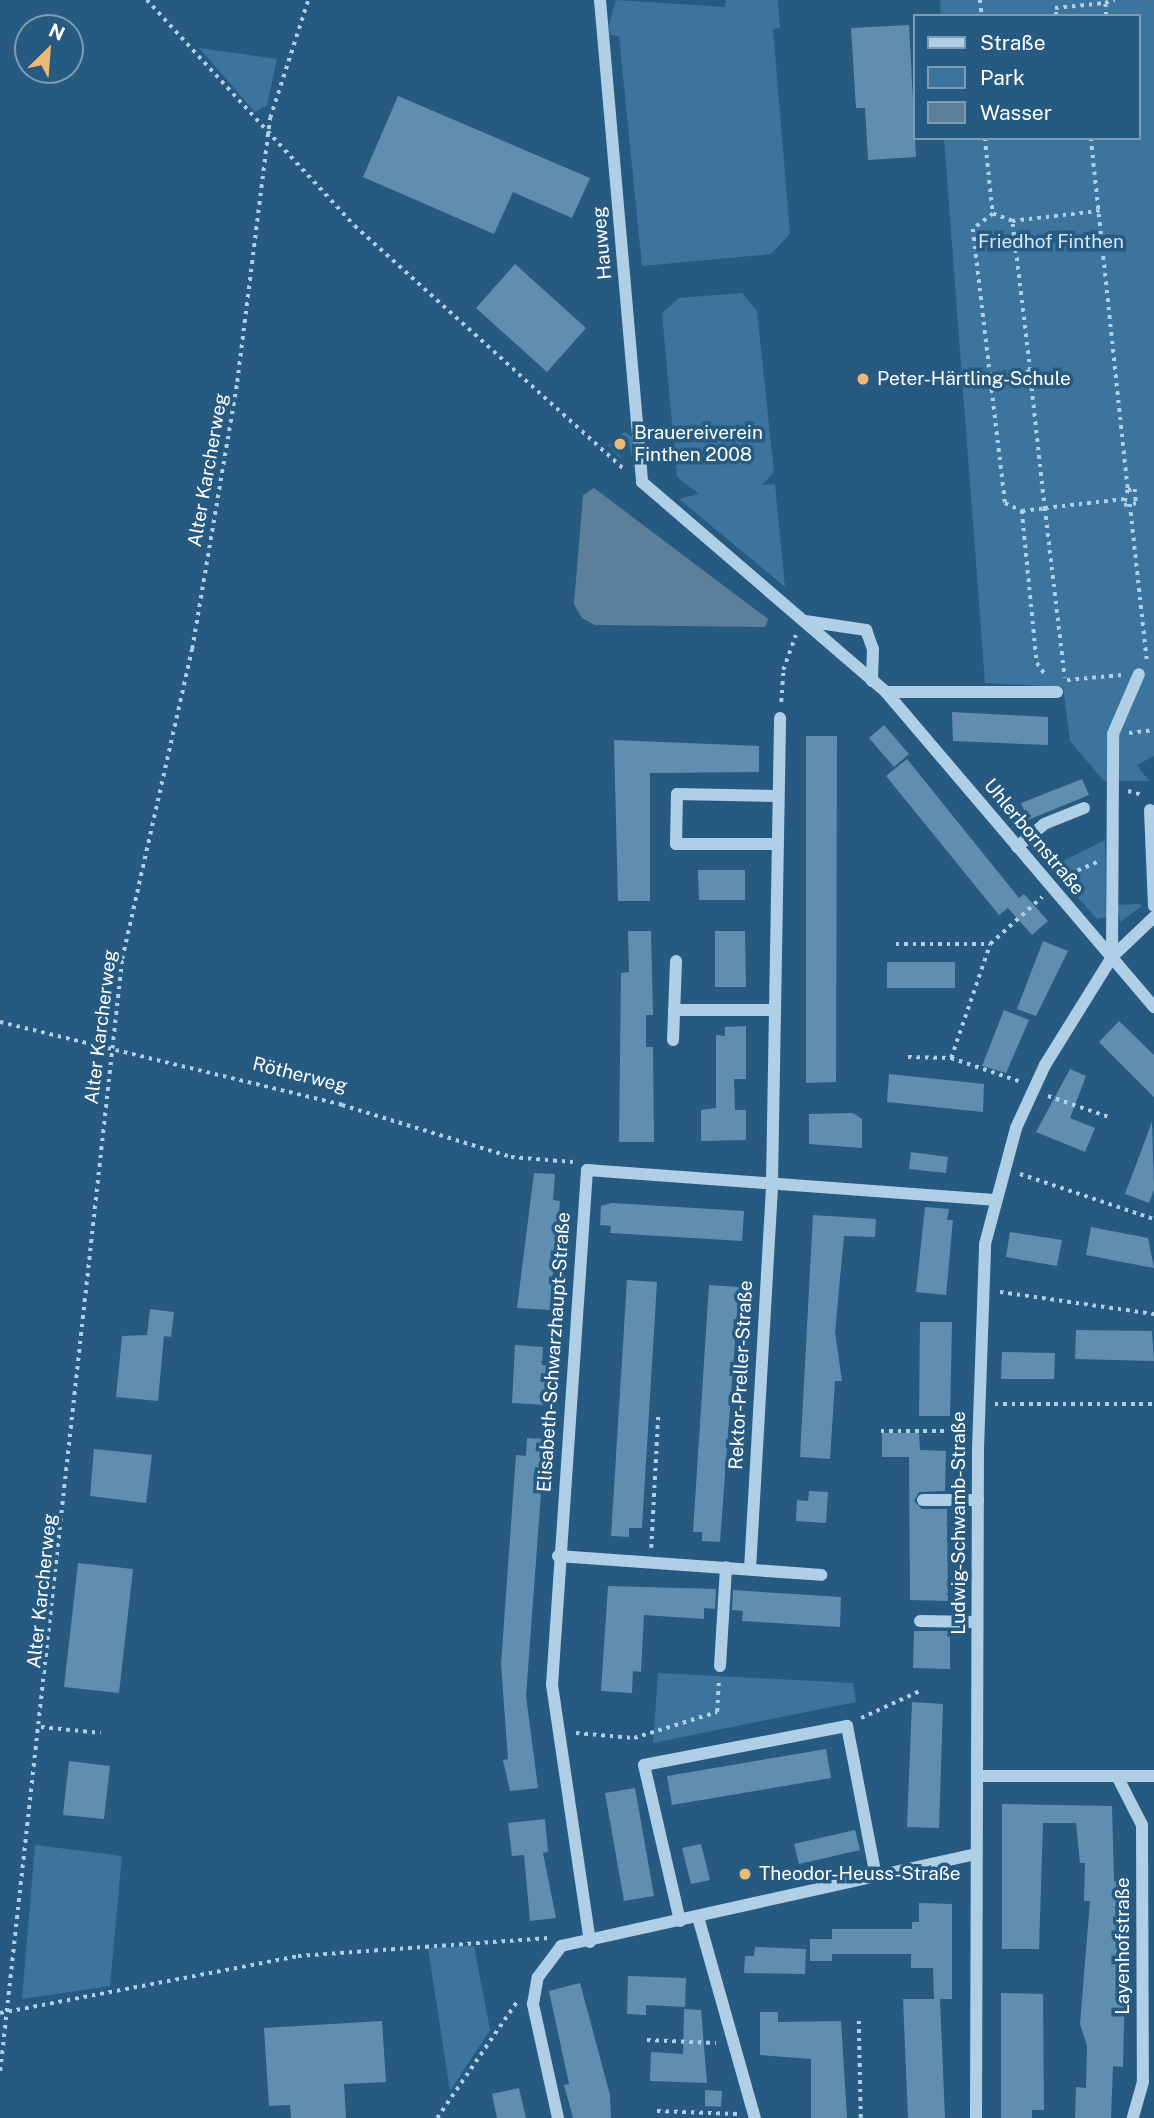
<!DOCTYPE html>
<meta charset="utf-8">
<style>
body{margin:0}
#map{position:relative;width:1154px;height:2118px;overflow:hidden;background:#275a80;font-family:"Public Sans",sans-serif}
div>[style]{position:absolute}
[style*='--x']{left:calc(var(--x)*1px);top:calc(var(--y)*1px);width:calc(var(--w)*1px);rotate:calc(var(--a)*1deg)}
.green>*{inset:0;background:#3c749d}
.water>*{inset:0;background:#5d809a}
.building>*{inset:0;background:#608eb0}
.path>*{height:3.5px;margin-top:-1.75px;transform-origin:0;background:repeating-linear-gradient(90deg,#afcfe6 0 3.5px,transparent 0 8.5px)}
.minor>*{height:12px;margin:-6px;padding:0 6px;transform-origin:6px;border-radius:6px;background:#afcfe6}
.dots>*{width:19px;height:19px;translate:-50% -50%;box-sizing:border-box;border:4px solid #275a80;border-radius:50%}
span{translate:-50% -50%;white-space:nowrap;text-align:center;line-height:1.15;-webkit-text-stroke:7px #275a80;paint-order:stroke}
.park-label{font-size:19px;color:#d2e6f5}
.street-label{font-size:19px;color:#fff}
.poi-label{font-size:19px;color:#fff}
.left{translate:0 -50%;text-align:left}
.legend{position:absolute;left:913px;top:14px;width:228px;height:126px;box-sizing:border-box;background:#275a80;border:2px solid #7d9cb3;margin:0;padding:9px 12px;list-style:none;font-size:21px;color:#fff}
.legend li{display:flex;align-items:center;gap:14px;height:35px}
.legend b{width:35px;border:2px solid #7d9cb3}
.north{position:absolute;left:14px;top:14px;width:70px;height:70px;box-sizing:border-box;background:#275a80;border:2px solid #7d9cb3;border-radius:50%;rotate:25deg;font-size:19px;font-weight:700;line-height:28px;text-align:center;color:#fff}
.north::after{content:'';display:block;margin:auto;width:24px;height:32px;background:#edba75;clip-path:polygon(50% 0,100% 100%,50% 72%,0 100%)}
</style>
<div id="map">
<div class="green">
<div style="clip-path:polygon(616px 0,725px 7px,726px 0,778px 0,780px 28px,773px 29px,790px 234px,771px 254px,642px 266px,619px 36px,610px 35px,609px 24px)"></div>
<div style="clip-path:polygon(940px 0,1154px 0,1154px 756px,1137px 765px,1149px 781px,1104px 781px,1070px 741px,1063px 687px,985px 683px,944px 138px,1138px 138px,1138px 16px,941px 16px)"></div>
<div style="clip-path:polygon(199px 48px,277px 59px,267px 105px,255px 112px)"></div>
<div style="clip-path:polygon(742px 293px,757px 311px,774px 472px,762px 485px,775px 484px,785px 587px,679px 499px,699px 494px,677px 477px,662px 313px,679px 298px)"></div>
<div style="clip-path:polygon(624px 432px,633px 437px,632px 458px,628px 438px,612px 443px,624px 462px,608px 445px)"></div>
<div style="clip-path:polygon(1105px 840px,1106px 917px,1097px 919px,1051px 867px)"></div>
<div style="clip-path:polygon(1117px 905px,1140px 904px,1142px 906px,1120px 922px)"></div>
<div style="clip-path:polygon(658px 1673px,853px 1683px,856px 1702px,653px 1743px)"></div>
<div style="clip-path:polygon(35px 1845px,122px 1856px,110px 1986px,22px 1999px)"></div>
<div style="clip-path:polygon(474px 1946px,490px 2030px,450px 2091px,428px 1948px)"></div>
</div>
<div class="water">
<div style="clip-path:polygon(594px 488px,768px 619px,765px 627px,595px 625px,582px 618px,574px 604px,583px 495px)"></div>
</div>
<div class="building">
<div style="clip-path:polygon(909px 25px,916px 157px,868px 160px,865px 108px,856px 108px,851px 28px)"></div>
<div style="clip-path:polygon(398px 96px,590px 178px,572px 218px,513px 192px,494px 234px,363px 177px)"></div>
<div style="clip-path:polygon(515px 264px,586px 328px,547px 372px,476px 308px)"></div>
<div style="clip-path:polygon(952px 712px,1048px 717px,1048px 745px,953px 741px)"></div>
<div style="clip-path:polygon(884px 725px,909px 754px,894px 767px,869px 738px)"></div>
<div style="clip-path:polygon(806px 736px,837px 736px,836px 1082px,806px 1083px)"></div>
<div style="clip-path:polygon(614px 740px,759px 746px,759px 772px,650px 773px,650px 901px,618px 901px)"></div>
<div style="clip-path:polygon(907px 759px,1019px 898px,1024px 894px,1048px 921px,1032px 935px,1008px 908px,1014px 903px,999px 915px,886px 776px)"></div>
<div style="clip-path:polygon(1082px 779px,1089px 795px,1028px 820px,1021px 803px)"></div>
<div style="clip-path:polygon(698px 870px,745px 870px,745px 900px,699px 900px)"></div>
<div style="clip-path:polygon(628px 931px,651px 931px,653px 1015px,646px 1015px,646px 1047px,653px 1047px,654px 1142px,619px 1142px,621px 973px,629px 972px)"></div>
<div style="clip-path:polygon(715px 931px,745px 931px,746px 987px,715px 987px)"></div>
<div style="clip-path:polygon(1043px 941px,1068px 951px,1036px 1016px,1017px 1009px)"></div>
<div style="clip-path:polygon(887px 962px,955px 962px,955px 988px,887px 988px)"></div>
<div style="clip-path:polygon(1004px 1010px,1029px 1020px,1006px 1073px,982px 1066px)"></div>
<div style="clip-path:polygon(1119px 1021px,1154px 1055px,1154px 1097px,1099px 1042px)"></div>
<div style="clip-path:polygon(746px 1026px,746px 1079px,734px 1079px,735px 1110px,746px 1110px,746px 1140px,701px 1141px,701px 1110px,716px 1108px,716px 1035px,725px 1036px,725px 1027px)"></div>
<div style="clip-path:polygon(1070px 1069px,1086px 1076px,1070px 1118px,1095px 1128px,1085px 1152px,1036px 1132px)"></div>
<div style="clip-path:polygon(889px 1074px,984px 1084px,983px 1112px,887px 1102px)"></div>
<div style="clip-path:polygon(853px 1113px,862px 1119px,862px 1148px,809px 1144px,809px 1114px)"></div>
<div style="clip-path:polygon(1152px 1122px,1154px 1190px,1149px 1203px,1125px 1194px)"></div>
<div style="clip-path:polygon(911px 1152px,948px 1157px,946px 1173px,909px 1169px)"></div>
<div style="clip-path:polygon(534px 1173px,555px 1174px,553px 1200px,560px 1201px,550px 1310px,517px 1308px)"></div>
<div style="clip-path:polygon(612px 1203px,744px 1211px,742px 1241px,610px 1233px,611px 1226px,600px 1225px,601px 1206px)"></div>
<div style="clip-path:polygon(925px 1207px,949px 1209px,947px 1220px,953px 1220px,946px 1295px,916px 1292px)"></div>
<div style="clip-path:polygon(813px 1215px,876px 1219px,875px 1237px,844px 1236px,835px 1332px,842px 1381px,835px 1381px,830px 1459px,800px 1457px)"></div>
<div style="clip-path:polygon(1091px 1227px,1148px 1238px,1154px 1268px,1086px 1255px)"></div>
<div style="clip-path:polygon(1010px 1232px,1062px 1240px,1057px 1266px,1006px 1257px)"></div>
<div style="clip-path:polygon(627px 1280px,657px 1282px,642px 1528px,629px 1528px,629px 1537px,611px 1536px)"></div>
<div style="clip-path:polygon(709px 1285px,739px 1287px,720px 1542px,702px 1541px,702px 1532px,693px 1532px)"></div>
<div style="clip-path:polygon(150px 1309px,174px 1312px,171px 1337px,164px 1336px,158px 1401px,116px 1397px,122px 1336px,147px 1335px)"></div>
<div style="clip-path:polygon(920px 1322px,952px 1322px,950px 1416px,919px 1416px)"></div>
<div style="clip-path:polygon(1076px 1330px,1152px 1331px,1154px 1361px,1075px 1359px)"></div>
<div style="clip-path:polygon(515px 1345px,543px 1347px,542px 1365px,550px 1366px,548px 1405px,512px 1403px)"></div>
<div style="clip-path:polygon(1002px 1352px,1055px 1353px,1054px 1379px,1001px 1379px)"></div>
<div style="clip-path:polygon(882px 1433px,919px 1433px,920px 1450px,946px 1451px,945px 1491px,919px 1492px,914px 1501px,922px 1509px,947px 1509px,948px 1601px,910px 1600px,909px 1457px,882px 1457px)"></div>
<div style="clip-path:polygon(527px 1438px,545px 1439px,526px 1696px,538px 1788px,510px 1791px,503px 1760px,508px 1759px,501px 1664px,516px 1455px,526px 1456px)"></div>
<div style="clip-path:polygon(94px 1449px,152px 1455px,146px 1503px,90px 1496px)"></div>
<div style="clip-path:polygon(809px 1491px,828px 1492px,826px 1523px,796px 1521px,797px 1500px,808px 1501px)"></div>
<div style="clip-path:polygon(78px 1563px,133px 1569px,119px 1693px,64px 1687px)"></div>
<div style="clip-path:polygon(608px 1586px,716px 1589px,715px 1609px,704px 1608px,704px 1619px,644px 1615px,641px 1672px,633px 1671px,632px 1693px,601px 1691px)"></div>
<div style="clip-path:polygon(733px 1590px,841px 1597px,840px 1627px,742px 1621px,743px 1611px,732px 1610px)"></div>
<div style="clip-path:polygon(914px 1631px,950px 1631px,950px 1669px,913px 1668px)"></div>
<div style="clip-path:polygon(912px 1702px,943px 1704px,939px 1828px,907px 1827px)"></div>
<div style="clip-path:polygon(826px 1749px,831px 1778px,672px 1805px,667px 1776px)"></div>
<div style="clip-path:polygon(69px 1761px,110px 1766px,104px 1819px,63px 1815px)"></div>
<div style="clip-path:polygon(635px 1788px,654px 1896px,624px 1901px,605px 1793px)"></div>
<div style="clip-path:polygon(1002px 1804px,1112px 1806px,1114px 1881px,1121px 1882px,1124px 1902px,1118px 1964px,1125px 1984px,1123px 2067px,1113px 2066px,1111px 2118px,1075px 2118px,1076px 2087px,1086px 2088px,1087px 2046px,1080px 2024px,1090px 1901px,1084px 1901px,1085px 1863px,1080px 1863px,1076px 1823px,1043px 1823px,1039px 1949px,1002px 1949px)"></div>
<div style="clip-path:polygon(545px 1819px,548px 1852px,543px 1853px,556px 1918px,530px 1921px,524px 1855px,512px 1856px,508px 1823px)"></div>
<div style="clip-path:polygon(855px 1830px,860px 1850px,799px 1864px,794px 1844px)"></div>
<div style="clip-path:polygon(701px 1844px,710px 1880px,691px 1884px,682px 1848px)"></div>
<div style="clip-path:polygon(919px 1903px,952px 1904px,952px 1999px,940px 1999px,945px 2118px,908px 2118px,903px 1999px,934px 1999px,933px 1968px,911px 1968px,911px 1954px,832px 1954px,832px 1929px,912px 1929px,912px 1922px,919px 1922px)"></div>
<div style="clip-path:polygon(810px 1939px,832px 1939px,832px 1961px,810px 1961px)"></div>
<div style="clip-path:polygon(755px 1947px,806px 1949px,805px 1974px,744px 1973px,745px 1956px,754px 1956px)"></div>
<div style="clip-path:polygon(628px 1976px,686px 1978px,685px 2007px,646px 2005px,646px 2015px,627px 2014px)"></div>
<div style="clip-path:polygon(580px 1983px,610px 2095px,611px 2118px,573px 2118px,564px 2085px,569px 2084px,549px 1991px)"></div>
<div style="clip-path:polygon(1001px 1993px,1043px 1994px,1044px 2110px,1032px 2110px,1032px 2118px,1001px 2118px)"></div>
<div style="clip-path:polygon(684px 2009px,701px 2010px,707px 2083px,650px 2081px,651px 2052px,683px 2054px)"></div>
<div style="clip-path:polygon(760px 2012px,778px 2012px,778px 2022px,841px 2021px,847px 2118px,811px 2118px,811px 2059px,760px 2055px)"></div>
<div style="clip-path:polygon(382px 2021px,386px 2082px,344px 2084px,346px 2118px,291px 2118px,290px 2105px,269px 2106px,264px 2028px)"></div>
<div style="clip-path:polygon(519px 2088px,526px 2118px,497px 2118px,492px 2094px)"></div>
<div style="clip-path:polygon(705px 2090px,722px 2091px,721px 2107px,705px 2106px)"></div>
</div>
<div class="path">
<div style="--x:147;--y:0;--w:307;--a:47.4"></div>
<div style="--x:355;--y:226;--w:365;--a:42.1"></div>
<div style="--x:980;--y:0;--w:16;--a:83"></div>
<div style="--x:1056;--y:16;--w:8;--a:-97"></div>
<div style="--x:1055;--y:8;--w:50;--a:-5.7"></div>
<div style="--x:1106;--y:16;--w:13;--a:-94"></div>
<div style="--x:1105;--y:3;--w:10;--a:-17"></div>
<div style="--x:985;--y:138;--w:76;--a:84"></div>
<div style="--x:993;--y:214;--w:25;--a:143"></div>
<div style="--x:973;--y:229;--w:276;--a:83.3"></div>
<div style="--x:1005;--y:503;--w:19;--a:25"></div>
<div style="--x:1022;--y:511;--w:153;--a:84.4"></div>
<div style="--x:1037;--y:663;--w:16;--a:55"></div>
<div style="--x:1091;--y:138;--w:354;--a:84"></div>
<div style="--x:1128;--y:490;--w:7;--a:-8"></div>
<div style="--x:1135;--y:489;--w:15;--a:86"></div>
<div style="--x:1136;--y:504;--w:6;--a:180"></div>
<div style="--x:1130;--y:504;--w:157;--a:83.8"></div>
<div style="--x:1012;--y:221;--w:88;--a:-6.6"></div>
<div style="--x:1030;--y:371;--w:138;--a:83.8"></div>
<div style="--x:1045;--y:508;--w:80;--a:-6.5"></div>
<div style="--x:992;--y:376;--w:38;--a:-7"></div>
<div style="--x:1030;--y:371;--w:151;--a:-96.8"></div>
<div style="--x:1012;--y:221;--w:20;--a:-160"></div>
<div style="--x:1128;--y:490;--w:16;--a:105"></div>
<div style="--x:1124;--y:505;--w:6;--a:-9"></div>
<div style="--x:1022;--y:511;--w:23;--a:-7"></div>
<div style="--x:1045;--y:508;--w:171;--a:83.3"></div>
<div style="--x:1067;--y:680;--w:55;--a:-5.2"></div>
<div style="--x:781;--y:702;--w:32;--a:-86"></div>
<div style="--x:783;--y:670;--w:37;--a:-70"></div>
<div style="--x:1129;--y:733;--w:25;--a:-7"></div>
<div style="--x:1128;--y:791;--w:16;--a:15"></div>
<div style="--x:1062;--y:877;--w:38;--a:-23"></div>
<div style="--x:896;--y:944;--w:94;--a:0"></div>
<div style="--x:0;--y:1022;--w:352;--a:13.6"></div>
<div style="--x:342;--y:1105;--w:177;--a:17.1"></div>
<div style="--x:511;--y:1157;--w:62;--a:4.6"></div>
<div style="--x:908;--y:1057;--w:43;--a:1.3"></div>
<div style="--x:951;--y:1058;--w:74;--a:18.9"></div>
<div style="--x:951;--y:1058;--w:120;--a:-71.1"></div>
<div style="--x:990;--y:944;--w:70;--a:-42.1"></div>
<div style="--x:1048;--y:1096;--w:65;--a:19"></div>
<div style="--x:1020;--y:1174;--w:141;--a:18.6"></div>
<div style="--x:1000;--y:1292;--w:156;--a:8.1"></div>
<div style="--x:995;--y:1404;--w:159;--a:0"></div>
<div style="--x:881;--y:1431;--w:82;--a:0"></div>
<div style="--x:651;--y:1548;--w:134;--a:-87"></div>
<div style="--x:861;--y:1718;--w:65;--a:-24.6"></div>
<div style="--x:41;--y:1727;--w:60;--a:5.7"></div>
<div style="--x:576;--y:1733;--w:58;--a:4.9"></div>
<div style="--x:634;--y:1738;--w:87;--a:-17.4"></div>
<div style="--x:717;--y:1712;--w:33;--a:-87"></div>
<div style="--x:0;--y:2013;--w:303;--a:-10.8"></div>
<div style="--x:298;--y:1956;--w:251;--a:-4.1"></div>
<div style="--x:859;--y:2021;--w:97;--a:88.8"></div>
<div style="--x:647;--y:2040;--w:69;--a:2.5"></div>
<div style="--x:0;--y:2071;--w:1119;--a:-83.74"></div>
<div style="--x:122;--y:959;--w:318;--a:-77.3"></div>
<div style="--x:192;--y:649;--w:271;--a:-80.4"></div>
<div style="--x:237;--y:382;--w:266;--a:-82.9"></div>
<div style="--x:270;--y:118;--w:124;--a:-72.1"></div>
<div style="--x:657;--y:2111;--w:80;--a:2.1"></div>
<div style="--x:437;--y:2118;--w:140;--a:-55.5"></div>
</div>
<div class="minor">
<div style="--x:600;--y:0;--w:484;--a:85"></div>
<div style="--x:642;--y:482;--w:322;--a:40.7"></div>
<div style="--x:886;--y:692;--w:414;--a:49.6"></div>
<div style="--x:805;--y:621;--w:62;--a:8.4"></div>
<div style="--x:866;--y:630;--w:20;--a:70"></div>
<div style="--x:873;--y:649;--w:32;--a:92"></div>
<div style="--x:886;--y:692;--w:171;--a:0"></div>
<div style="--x:1150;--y:810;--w:96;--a:87.6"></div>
<div style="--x:776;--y:844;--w:100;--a:180"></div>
<div style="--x:676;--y:844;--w:50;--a:-88.9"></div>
<div style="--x:677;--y:794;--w:101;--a:1.1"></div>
<div style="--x:1017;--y:847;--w:35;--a:-40"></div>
<div style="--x:1044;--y:824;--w:43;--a:-21.8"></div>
<div style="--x:1112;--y:957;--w:223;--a:-89.7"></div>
<div style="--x:1113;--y:734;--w:65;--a:-66.6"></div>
<div style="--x:674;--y:1010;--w:100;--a:0"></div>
<div style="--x:673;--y:1040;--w:79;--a:-87.8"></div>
<div style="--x:923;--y:1500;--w:55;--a:0"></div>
<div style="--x:558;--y:1556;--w:264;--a:4.1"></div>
<div style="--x:750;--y:1569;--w:388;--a:-86.7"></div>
<div style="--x:772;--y:1182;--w:464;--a:-89"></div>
<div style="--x:920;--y:1621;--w:57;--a:1"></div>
<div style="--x:720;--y:1666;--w:99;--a:-86.5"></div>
<div style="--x:980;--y:1776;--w:174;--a:0"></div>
<div style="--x:1118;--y:1778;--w:53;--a:62.9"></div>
<div style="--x:1142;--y:1825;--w:257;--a:89.8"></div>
<div style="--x:1143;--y:2082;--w:37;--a:106"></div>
<div style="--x:698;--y:1917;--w:209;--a:74.2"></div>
<div style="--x:680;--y:1921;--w:160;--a:-103"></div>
<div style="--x:644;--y:1765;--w:207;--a:-10.9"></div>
<div style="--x:847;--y:1726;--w:153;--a:79.1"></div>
<div style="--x:590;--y:1942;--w:260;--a:-98.4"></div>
<div style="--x:552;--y:1685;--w:516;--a:-86.11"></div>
<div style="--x:587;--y:1170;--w:408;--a:4.2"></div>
<div style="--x:558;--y:2118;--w:117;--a:-102.4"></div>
<div style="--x:533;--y:2004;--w:27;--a:-80"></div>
<div style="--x:538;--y:1977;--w:39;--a:-53"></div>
<div style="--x:561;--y:1946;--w:425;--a:-12.5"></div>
<div style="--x:976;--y:2118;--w:669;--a:-89.83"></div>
<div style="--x:978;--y:1449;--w:205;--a:-88"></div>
<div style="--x:985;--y:1244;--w:120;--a:-75"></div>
<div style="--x:1016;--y:1128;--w:69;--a:-65.3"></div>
<div style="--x:1045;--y:1065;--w:127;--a:-58.2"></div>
<div style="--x:1112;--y:957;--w:58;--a:-43.6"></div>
</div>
<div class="dots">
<div style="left:863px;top:379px;background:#edba75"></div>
<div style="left:620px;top:444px;background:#edba75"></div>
<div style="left:745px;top:1874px;background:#edba75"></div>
</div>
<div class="park-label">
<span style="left:1051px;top:242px">Friedhof Finthen</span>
</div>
<div class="street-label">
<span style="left:602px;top:243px;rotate:-95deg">Hauweg</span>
<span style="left:208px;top:470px;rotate:-80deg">Alter Karcherweg</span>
<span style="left:1034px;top:837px;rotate:50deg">Uhlerbornstraße</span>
<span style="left:101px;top:1027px;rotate:-83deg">Alter Karcherweg</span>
<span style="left:300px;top:1075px;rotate:14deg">Rötherweg</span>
<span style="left:554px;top:1352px;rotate:-86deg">Elisabeth-Schwarzhaupt-Straße</span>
<span style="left:741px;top:1375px;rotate:-87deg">Rektor-Preller-Straße</span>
<span style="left:959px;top:1523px;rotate:-90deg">Ludwig-Schwamb-Straße</span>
<span style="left:42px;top:1591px;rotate:-84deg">Alter Karcherweg</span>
<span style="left:1123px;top:1946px;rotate:-90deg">Layenhofstraße</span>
</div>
<div class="poi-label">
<span class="left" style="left:877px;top:379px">Peter-Härtling-Schule</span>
<span class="left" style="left:634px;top:444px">Brauereiverein<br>Finthen 2008</span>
<span class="left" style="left:759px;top:1874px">Theodor-Heuss-Straße</span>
</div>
<ul class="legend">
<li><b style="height:9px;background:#afcfe6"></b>Straße</li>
<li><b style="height:19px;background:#3c749d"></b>Park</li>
<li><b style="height:19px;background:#5d809a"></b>Wasser</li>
</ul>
<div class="north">N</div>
</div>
